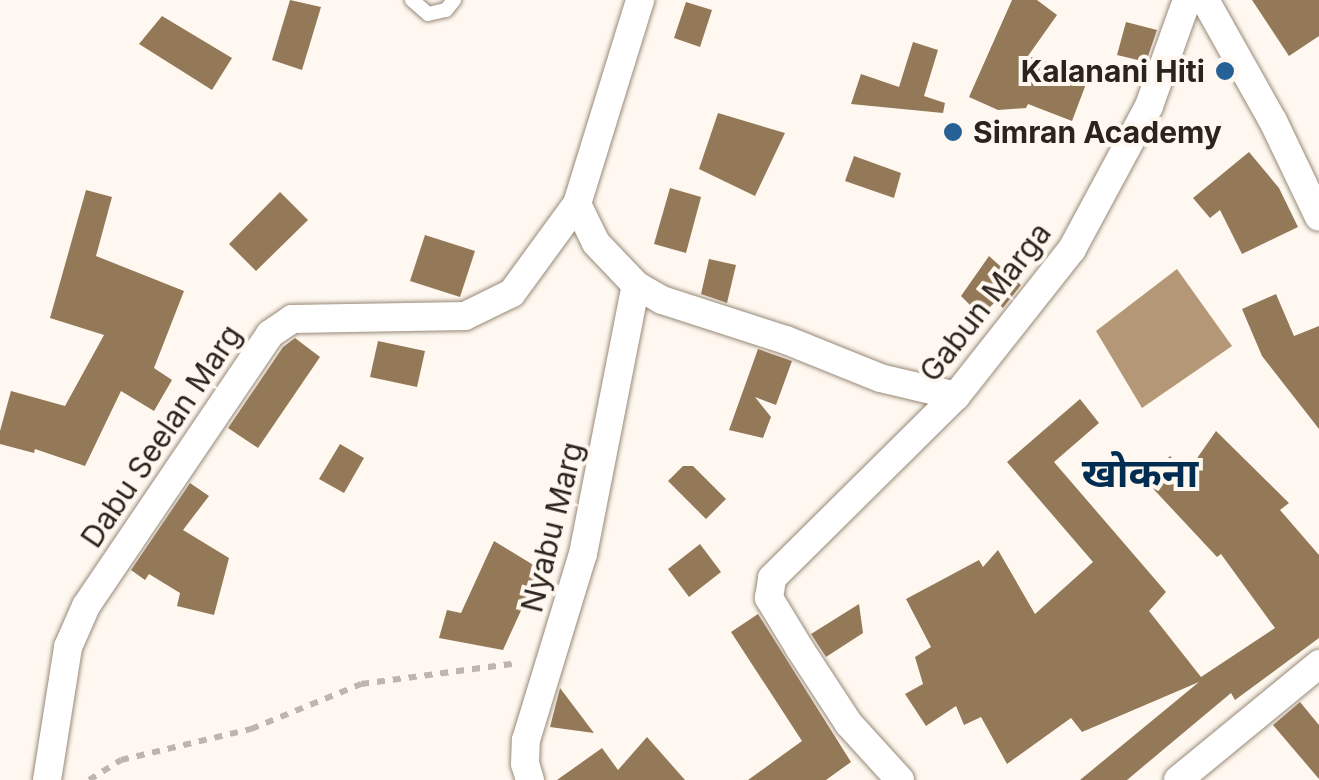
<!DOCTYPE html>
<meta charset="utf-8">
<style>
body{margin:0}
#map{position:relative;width:1319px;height:780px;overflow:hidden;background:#fef8f0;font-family:Inter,"Noto Sans Devanagari",sans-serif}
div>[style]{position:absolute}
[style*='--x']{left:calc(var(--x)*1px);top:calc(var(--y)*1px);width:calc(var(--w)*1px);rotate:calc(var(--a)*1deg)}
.water>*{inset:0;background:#b49777}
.building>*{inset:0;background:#947959}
.path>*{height:6px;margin-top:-3px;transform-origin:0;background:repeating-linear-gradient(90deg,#bcb6af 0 8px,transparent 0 16px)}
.roads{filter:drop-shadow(0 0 2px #988978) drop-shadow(0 0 2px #988978)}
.service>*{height:14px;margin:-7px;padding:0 7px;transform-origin:7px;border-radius:7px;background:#fff}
.minor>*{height:28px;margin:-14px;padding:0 14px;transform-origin:14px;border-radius:14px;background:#fff}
.dots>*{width:28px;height:28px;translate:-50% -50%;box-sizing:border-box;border:5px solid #fef8f0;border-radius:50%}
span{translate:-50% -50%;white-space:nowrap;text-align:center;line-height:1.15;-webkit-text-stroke:8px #fef8f0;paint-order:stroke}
.poi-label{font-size:30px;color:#2a241d;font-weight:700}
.right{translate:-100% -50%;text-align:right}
.left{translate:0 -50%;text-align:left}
.street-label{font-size:30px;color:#2a241d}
.district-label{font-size:40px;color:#022d52;font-weight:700}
</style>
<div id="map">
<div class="water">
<div style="clip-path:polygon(1177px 269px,1232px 346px,1142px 408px,1096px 331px)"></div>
</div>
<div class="building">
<div style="clip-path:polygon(290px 0,321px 7px,302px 70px,272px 60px)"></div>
<div style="clip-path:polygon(1012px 0,1037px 0,1057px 15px,1028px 56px,1089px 76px,1072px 121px,1028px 104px,1026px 108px,998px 110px,969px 97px)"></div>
<div style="clip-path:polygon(1252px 0,1319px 0,1319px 36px,1289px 56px)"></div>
<div style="clip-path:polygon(686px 2px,712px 10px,700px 47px,674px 38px)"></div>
<div style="clip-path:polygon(162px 16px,232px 58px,212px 90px,139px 44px)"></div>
<div style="clip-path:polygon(1126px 22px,1157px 30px,1146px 62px,1117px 55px)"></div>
<div style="clip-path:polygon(913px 42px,938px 50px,924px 96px,945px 103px,943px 113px,851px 104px,861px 74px,899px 87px)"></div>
<div style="clip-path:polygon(718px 113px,785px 133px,755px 196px,699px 169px)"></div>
<div style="clip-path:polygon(1249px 152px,1279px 188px,1298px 227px,1242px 254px,1220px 210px,1210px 218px,1193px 198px)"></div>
<div style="clip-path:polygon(854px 156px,901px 173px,894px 198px,845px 181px)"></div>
<div style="clip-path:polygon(670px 188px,701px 197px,686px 253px,654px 244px)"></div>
<div style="clip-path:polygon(86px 190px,112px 197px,96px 256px,184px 291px,154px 368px,172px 380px,154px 411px,121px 391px,85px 466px,35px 449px,34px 453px,0 444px,0 431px,11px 391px,65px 406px,104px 335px,50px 318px)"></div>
<div style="clip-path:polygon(280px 192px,308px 220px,256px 271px,229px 244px)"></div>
<div style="clip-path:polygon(425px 235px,475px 251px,460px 297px,410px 281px)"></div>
<div style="clip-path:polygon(989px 256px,1021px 285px,1003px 308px,996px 301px,981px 316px,961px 296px)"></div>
<div style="clip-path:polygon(709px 259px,736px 265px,727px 303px,701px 294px)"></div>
<div style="clip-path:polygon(1276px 294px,1294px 336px,1319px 326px,1319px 429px,1262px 356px,1242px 309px)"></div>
<div style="clip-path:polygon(295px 338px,320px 357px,258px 448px,228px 428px,283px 347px)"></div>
<div style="clip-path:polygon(378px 341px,425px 351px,417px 387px,370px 377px)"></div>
<div style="clip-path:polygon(758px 349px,792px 361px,776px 405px,755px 397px,771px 417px,763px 438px,729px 430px)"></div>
<div style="clip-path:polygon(1080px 399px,1099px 423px,1054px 462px,1166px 592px,1149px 611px,1201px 677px,1275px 628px,1221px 554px,1217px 557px,1145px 480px,1170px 456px,1186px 474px,1216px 431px,1289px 503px,1280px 510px,1319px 555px,1319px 638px,1235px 700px,1231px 693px,1127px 780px,1080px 780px,1199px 682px,1082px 732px,1071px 718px,1007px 764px,981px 717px,964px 725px,956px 706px,926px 726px,905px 694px,923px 684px,915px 657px,931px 647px,906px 599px,979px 560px,983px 567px,998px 550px,1035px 614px,1093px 562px,1007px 462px)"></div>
<div style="clip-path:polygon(340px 444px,364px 458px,344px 493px,319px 479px)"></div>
<div style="clip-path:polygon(683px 466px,693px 466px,726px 499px,706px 519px,668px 481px)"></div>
<div style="clip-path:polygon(190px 483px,209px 496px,183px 530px,229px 558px,214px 615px,177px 606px,180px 593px,149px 574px,145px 580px,131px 570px)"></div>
<div style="clip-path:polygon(494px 541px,540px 569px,503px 650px,439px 638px,447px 610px,461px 613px)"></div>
<div style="clip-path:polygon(700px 544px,721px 572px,689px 597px,668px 569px)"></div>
<div style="clip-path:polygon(859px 604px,863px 633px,826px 657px,811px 634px)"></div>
<div style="clip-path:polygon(758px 614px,851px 762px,826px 780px,748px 780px,802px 741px,731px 632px)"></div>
<div style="clip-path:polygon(560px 688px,594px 733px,550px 727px)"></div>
<div style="clip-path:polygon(1300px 702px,1319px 725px,1319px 779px,1273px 725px)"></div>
<div style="clip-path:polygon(647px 737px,685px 780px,557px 780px,602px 748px,618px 770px)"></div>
</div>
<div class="path">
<div style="--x:89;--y:780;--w:38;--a:-32"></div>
<div style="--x:121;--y:760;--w:134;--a:-13.4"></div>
<div style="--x:251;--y:729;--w:119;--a:-22.2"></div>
<div style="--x:361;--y:684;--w:159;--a:-7.6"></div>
</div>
<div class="roads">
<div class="service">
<div style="--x:412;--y:0;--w:21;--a:41"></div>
<div style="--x:428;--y:14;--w:18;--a:-13"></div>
<div style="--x:446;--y:10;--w:13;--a:-51"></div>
</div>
<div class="minor">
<div style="--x:1205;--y:0;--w:139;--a:60.7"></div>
<div style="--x:1273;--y:121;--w:106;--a:64.4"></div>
<div style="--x:577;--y:204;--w:43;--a:64"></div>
<div style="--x:596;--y:243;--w:58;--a:46.4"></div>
<div style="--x:636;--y:285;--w:30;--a:30"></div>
<div style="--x:662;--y:300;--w:130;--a:17.9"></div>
<div style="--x:786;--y:340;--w:101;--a:22"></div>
<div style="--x:880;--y:378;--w:78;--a:13.3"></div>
<div style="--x:47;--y:780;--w:135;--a:-81"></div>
<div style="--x:68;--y:647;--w:45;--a:-66.3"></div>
<div style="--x:86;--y:606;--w:328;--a:-55.9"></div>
<div style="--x:270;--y:334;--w:27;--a:-34"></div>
<div style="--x:292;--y:319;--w:173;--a:-1"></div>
<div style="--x:465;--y:316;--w:52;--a:-26.1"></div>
<div style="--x:512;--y:293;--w:110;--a:-53.9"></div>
<div style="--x:577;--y:204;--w:214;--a:-72.8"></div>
<div style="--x:530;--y:780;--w:17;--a:-107"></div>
<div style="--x:525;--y:764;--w:24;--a:-88"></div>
<div style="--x:526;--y:740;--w:195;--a:-73"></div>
<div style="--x:583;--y:554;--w:274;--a:-78.9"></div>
<div style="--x:900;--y:780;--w:76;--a:-132.3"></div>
<div style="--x:849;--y:724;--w:90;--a:-123.2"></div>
<div style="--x:800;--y:649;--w:60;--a:-121.3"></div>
<div style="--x:769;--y:598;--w:20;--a:-81"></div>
<div style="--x:772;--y:578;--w:259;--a:-44.7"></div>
<div style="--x:956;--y:396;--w:187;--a:-51.7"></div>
<div style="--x:1072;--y:249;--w:162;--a:-61.7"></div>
<div style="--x:1149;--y:106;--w:113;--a:-70.3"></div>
<div style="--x:1178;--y:780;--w:183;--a:-39.4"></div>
</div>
</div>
<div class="dots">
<div style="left:1225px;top:71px;background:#256097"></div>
<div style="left:953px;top:132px;background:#256097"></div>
</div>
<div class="poi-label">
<span class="right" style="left:1205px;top:71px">Kalanani Hiti</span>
<span class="left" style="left:973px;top:132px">Simran Academy</span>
</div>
<div class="street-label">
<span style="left:985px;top:302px;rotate:-52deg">Gabun Marga</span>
<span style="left:161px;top:436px;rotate:-56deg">Dabu Seelan Marg</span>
<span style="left:552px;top:527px;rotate:-76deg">Nyabu Marg</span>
</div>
<div class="district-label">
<span style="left:1140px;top:473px">खोकना</span>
</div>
</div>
